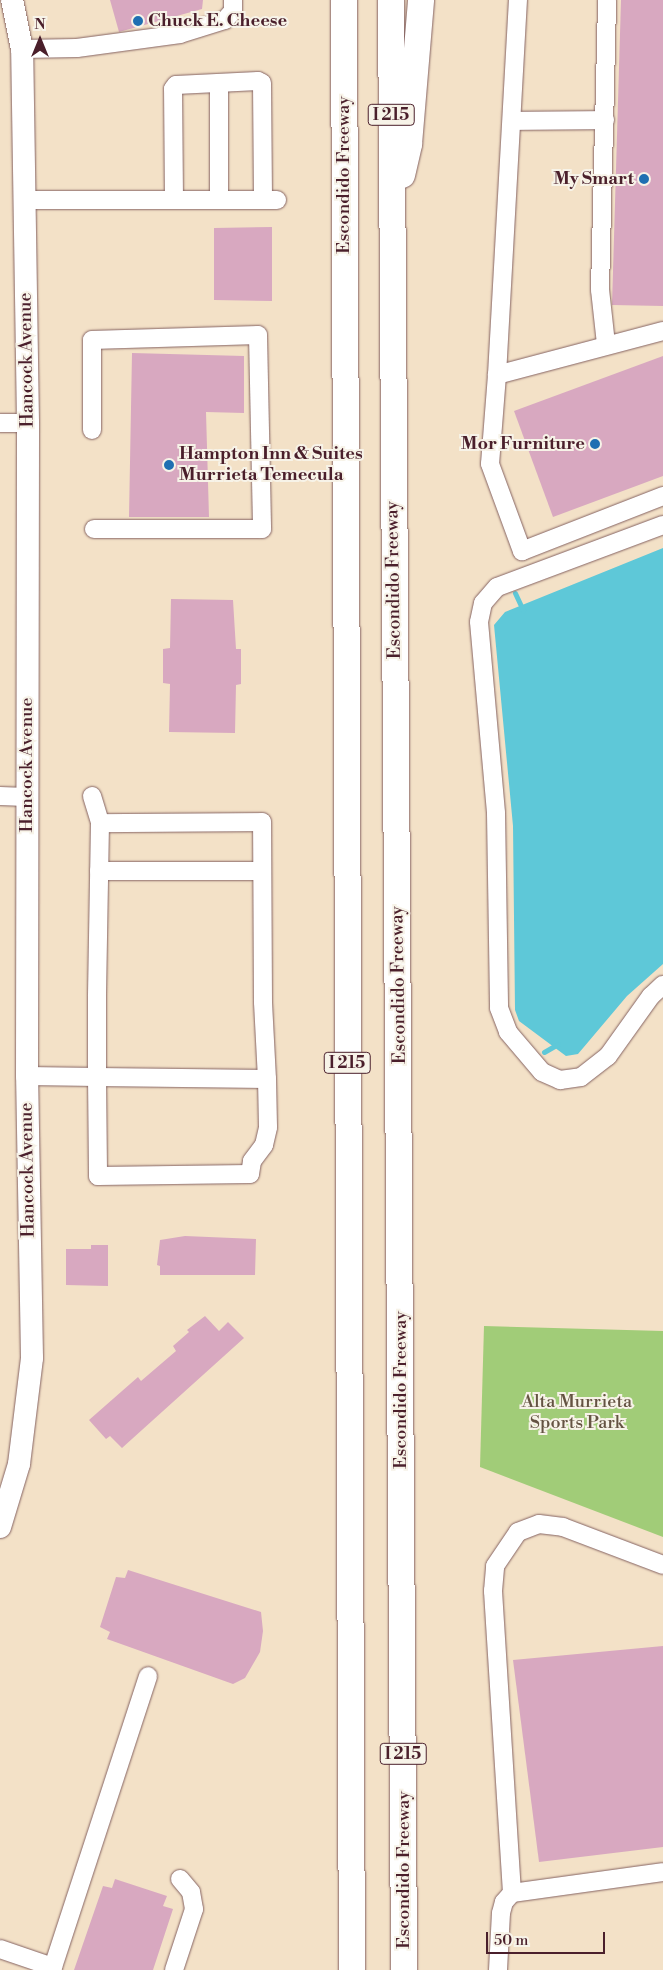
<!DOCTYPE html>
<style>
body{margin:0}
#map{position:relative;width:663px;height:1970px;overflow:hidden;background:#f3e1c7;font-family:"Libre Bodoni",serif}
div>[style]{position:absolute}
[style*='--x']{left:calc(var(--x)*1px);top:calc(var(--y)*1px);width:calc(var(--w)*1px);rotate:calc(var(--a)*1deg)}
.green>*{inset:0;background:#a1cc78}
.water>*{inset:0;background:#5ec8d8}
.stream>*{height:5px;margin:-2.5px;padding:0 2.5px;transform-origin:2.5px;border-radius:2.5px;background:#5ec8d8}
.building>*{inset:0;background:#d8a8c0}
.roads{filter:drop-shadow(0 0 1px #856362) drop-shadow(0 0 1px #856362)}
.minor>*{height:18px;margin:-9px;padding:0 9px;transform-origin:9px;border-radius:9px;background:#fff}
.major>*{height:22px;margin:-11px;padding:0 11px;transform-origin:11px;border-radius:11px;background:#fff}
.highway>*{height:26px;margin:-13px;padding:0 13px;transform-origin:13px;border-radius:13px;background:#fff}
.dots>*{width:14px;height:14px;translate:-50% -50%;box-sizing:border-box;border:2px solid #f7f3e8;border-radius:50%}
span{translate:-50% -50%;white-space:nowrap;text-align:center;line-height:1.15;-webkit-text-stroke:4px #f7f3e8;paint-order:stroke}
.shield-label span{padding:1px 4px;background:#f7f3e8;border:1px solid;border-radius:4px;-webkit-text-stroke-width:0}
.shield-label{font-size:16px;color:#4a1f2b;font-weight:700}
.poi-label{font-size:18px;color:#4a1f2b;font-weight:700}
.left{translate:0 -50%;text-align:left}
.right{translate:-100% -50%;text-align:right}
.street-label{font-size:18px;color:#4a1f2b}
.park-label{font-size:18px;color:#645342}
.north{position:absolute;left:15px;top:15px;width:50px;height:50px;-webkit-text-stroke:4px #f7f3e8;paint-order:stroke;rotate:0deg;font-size:14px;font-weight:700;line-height:20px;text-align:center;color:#4a1f2b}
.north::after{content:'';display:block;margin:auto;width:18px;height:22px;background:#4a1f2b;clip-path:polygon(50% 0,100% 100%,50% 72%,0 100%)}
.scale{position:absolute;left:486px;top:1932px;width:119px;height:22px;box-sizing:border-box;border:2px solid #4a1f2b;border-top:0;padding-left:6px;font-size:15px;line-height:18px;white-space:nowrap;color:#4a1f2b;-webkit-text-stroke:4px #f7f3e8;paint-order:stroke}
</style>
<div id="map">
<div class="green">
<div style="clip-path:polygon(484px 1326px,663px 1331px,663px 1537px,480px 1467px)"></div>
</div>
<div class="water">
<div style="clip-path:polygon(663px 548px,663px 964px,627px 996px,578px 1054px,566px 1056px,519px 1021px,515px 1010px,513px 826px,494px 625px,505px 612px)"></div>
</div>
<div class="stream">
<div style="--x:515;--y:593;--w:19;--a:65"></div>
<div style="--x:544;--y:1052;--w:16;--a:-30"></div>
</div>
<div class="building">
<div style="clip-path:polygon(110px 0,203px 0,202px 9px,119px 32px)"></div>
<div style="clip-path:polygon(621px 0,663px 0,663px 306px,612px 305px)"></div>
<div style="clip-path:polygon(272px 227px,272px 301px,214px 300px,214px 228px)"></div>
<div style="clip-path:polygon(132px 353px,244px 356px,244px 413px,206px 412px,209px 517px,129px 517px)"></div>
<div style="clip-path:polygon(663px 356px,663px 476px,553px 517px,514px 411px)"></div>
<div style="clip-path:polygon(171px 599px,233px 600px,236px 649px,241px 649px,241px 684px,236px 685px,235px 733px,169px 732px,170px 684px,163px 683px,163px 649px,170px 648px)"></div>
<div style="clip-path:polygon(185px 1236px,256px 1239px,255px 1275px,160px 1275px,160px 1266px,157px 1265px,160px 1240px)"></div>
<div style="clip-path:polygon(91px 1245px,108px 1245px,108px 1286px,66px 1285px,66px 1249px,91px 1249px)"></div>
<div style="clip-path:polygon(205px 1316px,219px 1331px,228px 1322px,244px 1338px,122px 1448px,110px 1436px,106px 1439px,89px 1420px,138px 1377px,141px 1381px,176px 1351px,173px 1346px,189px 1332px,187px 1330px)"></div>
<div style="clip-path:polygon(128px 1570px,261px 1612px,263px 1631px,260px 1652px,245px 1678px,233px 1684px,107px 1639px,110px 1632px,100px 1627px,116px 1577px,125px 1578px)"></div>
<div style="clip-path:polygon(663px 1646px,663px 1847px,539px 1862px,513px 1660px)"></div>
<div style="clip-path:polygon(115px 1879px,167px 1896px,163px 1906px,173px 1909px,153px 1970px,74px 1970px,103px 1886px,112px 1888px)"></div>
</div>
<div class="roads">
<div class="minor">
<div style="--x:22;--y:49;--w:55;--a:-1"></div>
<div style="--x:77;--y:48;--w:104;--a:-7.7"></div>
<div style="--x:180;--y:34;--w:47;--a:-17.3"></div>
<div style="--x:225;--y:20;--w:12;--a:-48"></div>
<div style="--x:233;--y:11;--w:11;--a:-90"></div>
<div style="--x:219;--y:83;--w:117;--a:90"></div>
<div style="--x:512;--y:121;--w:93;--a:-0.6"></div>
<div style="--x:24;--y:200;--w:253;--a:0"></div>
<div style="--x:174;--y:200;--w:111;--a:-90.5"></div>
<div style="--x:173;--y:89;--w:5;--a:-53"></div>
<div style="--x:176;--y:85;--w:82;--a:-2.8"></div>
<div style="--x:258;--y:81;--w:4;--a:27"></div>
<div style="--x:262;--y:83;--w:117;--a:89.5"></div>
<div style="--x:663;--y:331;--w:172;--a:165.2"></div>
<div style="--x:497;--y:375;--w:89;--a:94.5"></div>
<div style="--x:490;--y:464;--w:93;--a:69.8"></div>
<div style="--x:522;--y:551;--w:151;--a:-21.3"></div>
<div style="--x:606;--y:344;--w:54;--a:-96.3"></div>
<div style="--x:600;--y:290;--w:290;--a:-88.6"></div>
<div style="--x:497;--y:375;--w:376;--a:-86.8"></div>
<div style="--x:0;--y:423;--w:28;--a:0"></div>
<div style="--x:92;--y:430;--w:90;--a:-90"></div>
<div style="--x:92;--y:340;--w:166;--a:-1.7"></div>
<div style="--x:258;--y:335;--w:194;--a:88.8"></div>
<div style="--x:262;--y:529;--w:168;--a:180"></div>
<div style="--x:663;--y:525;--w:177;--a:159.5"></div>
<div style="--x:497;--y:587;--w:21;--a:131"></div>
<div style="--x:483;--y:603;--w:19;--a:102"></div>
<div style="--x:479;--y:622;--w:192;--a:84.9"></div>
<div style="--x:496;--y:813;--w:195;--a:89.1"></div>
<div style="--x:499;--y:1008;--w:26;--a:69"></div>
<div style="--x:508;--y:1032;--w:52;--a:49.6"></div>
<div style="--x:542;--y:1072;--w:20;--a:24"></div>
<div style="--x:560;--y:1080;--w:21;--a:-8"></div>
<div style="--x:581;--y:1077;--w:34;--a:-38"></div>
<div style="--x:608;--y:1056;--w:74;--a:-54.4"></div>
<div style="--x:651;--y:996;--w:16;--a:-43"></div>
<div style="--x:0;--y:796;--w:26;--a:2"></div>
<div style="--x:92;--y:796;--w:28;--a:73"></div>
<div style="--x:99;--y:871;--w:163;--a:0"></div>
<div style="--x:27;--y:1076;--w:70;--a:0.8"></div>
<div style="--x:97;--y:1077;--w:170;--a:0.7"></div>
<div style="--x:267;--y:1079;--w:77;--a:-93"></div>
<div style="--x:263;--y:1002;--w:180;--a:-90.3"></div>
<div style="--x:262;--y:822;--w:162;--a:179.6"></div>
<div style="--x:100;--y:823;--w:174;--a:91"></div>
<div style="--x:97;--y:997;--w:80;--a:90"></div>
<div style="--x:97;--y:1077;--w:99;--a:89.4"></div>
<div style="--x:98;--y:1176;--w:152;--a:-0.8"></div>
<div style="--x:250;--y:1174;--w:13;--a:-81"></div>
<div style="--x:252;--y:1161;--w:20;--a:-53"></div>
<div style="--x:264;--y:1145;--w:18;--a:-77"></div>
<div style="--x:268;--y:1127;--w:48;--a:-91.2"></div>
<div style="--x:512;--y:1893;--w:303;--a:-93.6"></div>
<div style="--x:493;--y:1591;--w:25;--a:-85"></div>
<div style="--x:495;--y:1566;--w:41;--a:-55.9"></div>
<div style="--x:518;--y:1532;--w:22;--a:-21"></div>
<div style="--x:539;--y:1524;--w:24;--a:7"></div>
<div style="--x:563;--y:1527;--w:107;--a:20.8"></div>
<div style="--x:0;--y:1949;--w:56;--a:18.8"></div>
<div style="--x:53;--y:1967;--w:306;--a:-71.9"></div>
<div style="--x:174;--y:1970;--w:64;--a:-71.8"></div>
<div style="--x:194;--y:1909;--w:17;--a:-100"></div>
<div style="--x:191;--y:1892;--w:17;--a:-130"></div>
<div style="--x:498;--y:1970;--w:57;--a:-87"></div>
<div style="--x:501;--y:1913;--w:11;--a:-75"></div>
<div style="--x:504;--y:1902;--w:12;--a:-48"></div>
<div style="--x:512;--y:1893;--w:152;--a:-7.9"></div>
</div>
<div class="major">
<div style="--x:0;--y:1527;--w:66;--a:-73.2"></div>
<div style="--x:19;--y:1464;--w:107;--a:-83"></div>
<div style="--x:32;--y:1358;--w:282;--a:-91"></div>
<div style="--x:27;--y:1076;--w:653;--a:-89.91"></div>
<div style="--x:28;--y:423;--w:374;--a:-90.9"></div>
<div style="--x:22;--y:49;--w:50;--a:-101.5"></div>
</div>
<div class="highway">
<div style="--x:344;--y:0;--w:1970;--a:89.77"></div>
<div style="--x:391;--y:0;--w:1970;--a:89.62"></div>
<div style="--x:402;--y:175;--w:32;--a:-77"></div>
<div style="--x:409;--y:144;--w:144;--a:-85.2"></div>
</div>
</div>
<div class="dots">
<div style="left:138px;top:21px;background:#1f6fb2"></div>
<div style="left:644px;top:179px;background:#1f6fb2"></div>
<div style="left:595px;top:444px;background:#1f6fb2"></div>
<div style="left:169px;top:465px;background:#1f6fb2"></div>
</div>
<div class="shield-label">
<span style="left:391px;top:115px">I 215</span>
<span style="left:347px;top:1063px">I 215</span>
<span style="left:403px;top:1754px">I 215</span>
</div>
<div class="poi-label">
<span class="left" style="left:148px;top:21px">Chuck E. Cheese</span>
<span class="right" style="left:634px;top:179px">My Smart</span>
<span class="right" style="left:585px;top:444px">Mor Furniture</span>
<span class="left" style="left:179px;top:465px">Hampton Inn &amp; Suites<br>Murrieta Temecula</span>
</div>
<div class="street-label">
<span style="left:344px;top:175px;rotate:-90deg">Escondido Freeway</span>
<span style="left:27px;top:360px;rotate:-91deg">Hancock Avenue</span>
<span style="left:394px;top:580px;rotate:-91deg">Escondido Freeway</span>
<span style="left:27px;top:765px;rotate:-90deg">Hancock Avenue</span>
<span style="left:399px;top:985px;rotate:-91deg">Escondido Freeway</span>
<span style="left:28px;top:1170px;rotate:-91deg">Hancock Avenue</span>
<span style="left:401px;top:1390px;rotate:-90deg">Escondido Freeway</span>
<span style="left:404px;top:1870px;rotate:-90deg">Escondido Freeway</span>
</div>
<div class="park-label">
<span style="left:577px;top:1413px">Alta Murrieta<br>Sports Park</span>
</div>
<div class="north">N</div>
<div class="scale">50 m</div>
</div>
